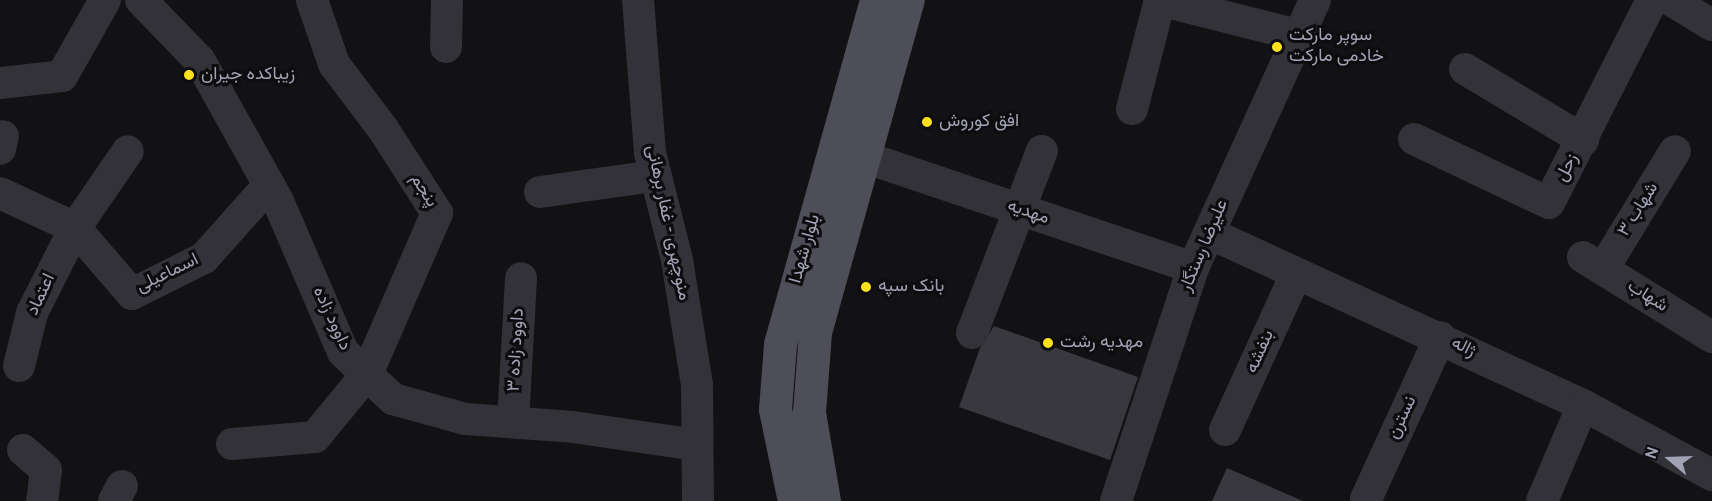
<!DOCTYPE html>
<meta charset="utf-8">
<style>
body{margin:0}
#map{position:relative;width:1712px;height:501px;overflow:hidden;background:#121113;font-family:Overpass,Vazirmatn,sans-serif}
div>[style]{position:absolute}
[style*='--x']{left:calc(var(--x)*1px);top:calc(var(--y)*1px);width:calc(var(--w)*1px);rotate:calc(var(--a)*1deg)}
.building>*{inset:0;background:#39383e}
.minor>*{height:32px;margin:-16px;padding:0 16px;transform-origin:16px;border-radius:16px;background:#323238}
.major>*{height:33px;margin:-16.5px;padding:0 16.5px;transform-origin:16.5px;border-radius:16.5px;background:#4e4e58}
.dots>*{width:16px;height:16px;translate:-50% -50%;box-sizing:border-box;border:3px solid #0d0c0e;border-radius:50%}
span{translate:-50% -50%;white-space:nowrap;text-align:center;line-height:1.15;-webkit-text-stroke:6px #0d0c0e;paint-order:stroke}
.poi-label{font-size:18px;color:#a1a3b5}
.left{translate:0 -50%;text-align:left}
.street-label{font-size:18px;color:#a1a3b5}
.north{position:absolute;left:1640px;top:429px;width:60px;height:60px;-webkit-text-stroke:4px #0d0c0e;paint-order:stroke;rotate:289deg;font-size:16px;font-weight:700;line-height:24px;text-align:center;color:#a1a3b5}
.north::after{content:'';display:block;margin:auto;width:21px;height:27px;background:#a1a3b5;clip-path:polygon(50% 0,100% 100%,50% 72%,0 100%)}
</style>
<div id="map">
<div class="building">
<div style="clip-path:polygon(994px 326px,1138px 377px,1110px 460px,959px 407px,980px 348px)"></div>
<div style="clip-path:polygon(1227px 468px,1303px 501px,1212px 501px)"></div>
</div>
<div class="minor">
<div style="--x:141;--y:0;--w:85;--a:46"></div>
<div style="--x:200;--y:61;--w:160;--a:60.9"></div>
<div style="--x:278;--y:201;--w:164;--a:66.7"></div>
<div style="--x:343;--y:352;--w:69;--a:43.2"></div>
<div style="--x:393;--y:399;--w:75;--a:15.5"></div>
<div style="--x:465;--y:419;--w:108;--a:4.2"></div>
<div style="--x:573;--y:427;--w:124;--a:8.3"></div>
<div style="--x:638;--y:0;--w:153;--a:85.5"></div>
<div style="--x:650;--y:153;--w:110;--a:75.8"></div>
<div style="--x:677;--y:260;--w:127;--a:80.9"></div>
<div style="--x:697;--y:385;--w:116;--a:89.5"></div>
<div style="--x:1159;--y:0;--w:146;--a:14.2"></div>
<div style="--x:1671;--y:0;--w:48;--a:31.4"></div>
<div style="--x:446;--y:47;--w:47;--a:-88.8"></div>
<div style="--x:1465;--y:69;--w:138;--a:31"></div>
<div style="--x:0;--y:83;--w:62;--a:-6.4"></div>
<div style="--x:62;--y:76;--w:87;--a:-60.5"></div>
<div style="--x:1132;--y:109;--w:113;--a:-75.6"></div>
<div style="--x:1414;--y:139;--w:149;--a:25.4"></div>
<div style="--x:1549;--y:203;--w:228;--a:-63.1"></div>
<div style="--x:0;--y:149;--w:13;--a:-77"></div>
<div style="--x:864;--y:157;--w:347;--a:18.6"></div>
<div style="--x:540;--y:192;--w:115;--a:-8"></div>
<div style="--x:0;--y:193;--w:83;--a:25"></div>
<div style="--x:75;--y:228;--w:87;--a:49.2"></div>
<div style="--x:132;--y:294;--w:80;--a:-26.6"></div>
<div style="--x:204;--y:258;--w:98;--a:-48.3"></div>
<div style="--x:1209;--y:233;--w:412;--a:24.7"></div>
<div style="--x:1583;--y:405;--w:147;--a:28.5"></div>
<div style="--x:1583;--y:257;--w:152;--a:31.8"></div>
<div style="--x:1603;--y:269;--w:138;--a:-58.6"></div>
<div style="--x:972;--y:333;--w:195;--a:-69"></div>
<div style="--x:19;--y:366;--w:55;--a:-76.2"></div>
<div style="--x:32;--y:313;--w:95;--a:-63.2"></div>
<div style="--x:75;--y:228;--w:93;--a:-55.5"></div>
<div style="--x:513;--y:422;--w:144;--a:-86.8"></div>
<div style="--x:1225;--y:430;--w:171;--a:-65.5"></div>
<div style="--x:232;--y:444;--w:83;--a:-4.8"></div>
<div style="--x:315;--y:437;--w:82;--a:-50.5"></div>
<div style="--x:367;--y:374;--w:176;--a:-66.5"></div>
<div style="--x:437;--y:213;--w:100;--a:-122.7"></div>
<div style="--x:383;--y:129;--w:81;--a:-127"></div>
<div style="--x:334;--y:64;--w:68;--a:-109"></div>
<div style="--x:23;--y:450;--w:30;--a:41"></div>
<div style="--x:46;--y:470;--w:31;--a:97"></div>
<div style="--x:1366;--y:499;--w:178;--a:-65.4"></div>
<div style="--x:114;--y:501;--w:17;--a:-62"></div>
<div style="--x:1116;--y:501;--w:245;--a:-71.7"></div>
<div style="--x:1193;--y:268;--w:294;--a:-65.5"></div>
<div style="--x:1542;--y:501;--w:104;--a:-66.9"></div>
</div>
<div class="major">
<div style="--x:794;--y:501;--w:94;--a:-101.7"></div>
<div style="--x:775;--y:409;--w:65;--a:-85.6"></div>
<div style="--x:780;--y:344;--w:357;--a:-74.4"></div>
<div style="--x:824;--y:501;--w:90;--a:-99.6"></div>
<div style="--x:809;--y:412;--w:80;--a:-85.7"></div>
<div style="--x:815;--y:332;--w:345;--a:-74.4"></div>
</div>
<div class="dots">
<div style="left:1277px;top:47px;background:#ffe01d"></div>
<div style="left:189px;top:75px;background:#ffe01d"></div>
<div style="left:927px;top:122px;background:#ffe01d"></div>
<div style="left:866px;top:287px;background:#ffe01d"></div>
<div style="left:1048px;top:343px;background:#ffe01d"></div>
</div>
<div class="poi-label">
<span class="left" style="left:1289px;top:47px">سوپر مارکت<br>خادمی مارکت</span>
<span class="left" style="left:201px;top:75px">زیباکده جیران</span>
<span class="left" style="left:939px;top:122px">افق کوروش</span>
<span class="left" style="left:878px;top:287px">بانک سپه</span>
<span class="left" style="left:1060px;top:343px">مهدیه رشت</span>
</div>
<div class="street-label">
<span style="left:1568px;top:168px;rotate:-62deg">زحل</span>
<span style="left:423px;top:191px;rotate:58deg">پنجم</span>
<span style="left:1639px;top:210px;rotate:-58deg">شهاب ۳</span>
<span style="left:1028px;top:213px;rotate:19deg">مهدیه</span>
<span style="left:667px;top:223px;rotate:78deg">منوچهری - غفار برهانی</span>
<span style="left:1205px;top:246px;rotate:-67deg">علیرضا رستگار</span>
<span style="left:806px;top:249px;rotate:-74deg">بلوار شهدا</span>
<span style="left:168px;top:274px;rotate:-26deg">اسماعیلی</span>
<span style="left:42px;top:295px;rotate:-65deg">اعتماد</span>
<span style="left:1647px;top:297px;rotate:32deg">شهاب</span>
<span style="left:331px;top:319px;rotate:65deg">داوود زاده</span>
<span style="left:1463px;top:348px;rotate:26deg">ژاله</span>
<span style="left:517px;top:350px;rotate:-87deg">داوود زاده ۳</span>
<span style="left:1261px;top:352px;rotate:-66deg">بنفشه</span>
<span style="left:1403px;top:418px;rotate:-65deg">نسترن</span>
</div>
<div class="north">N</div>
</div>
